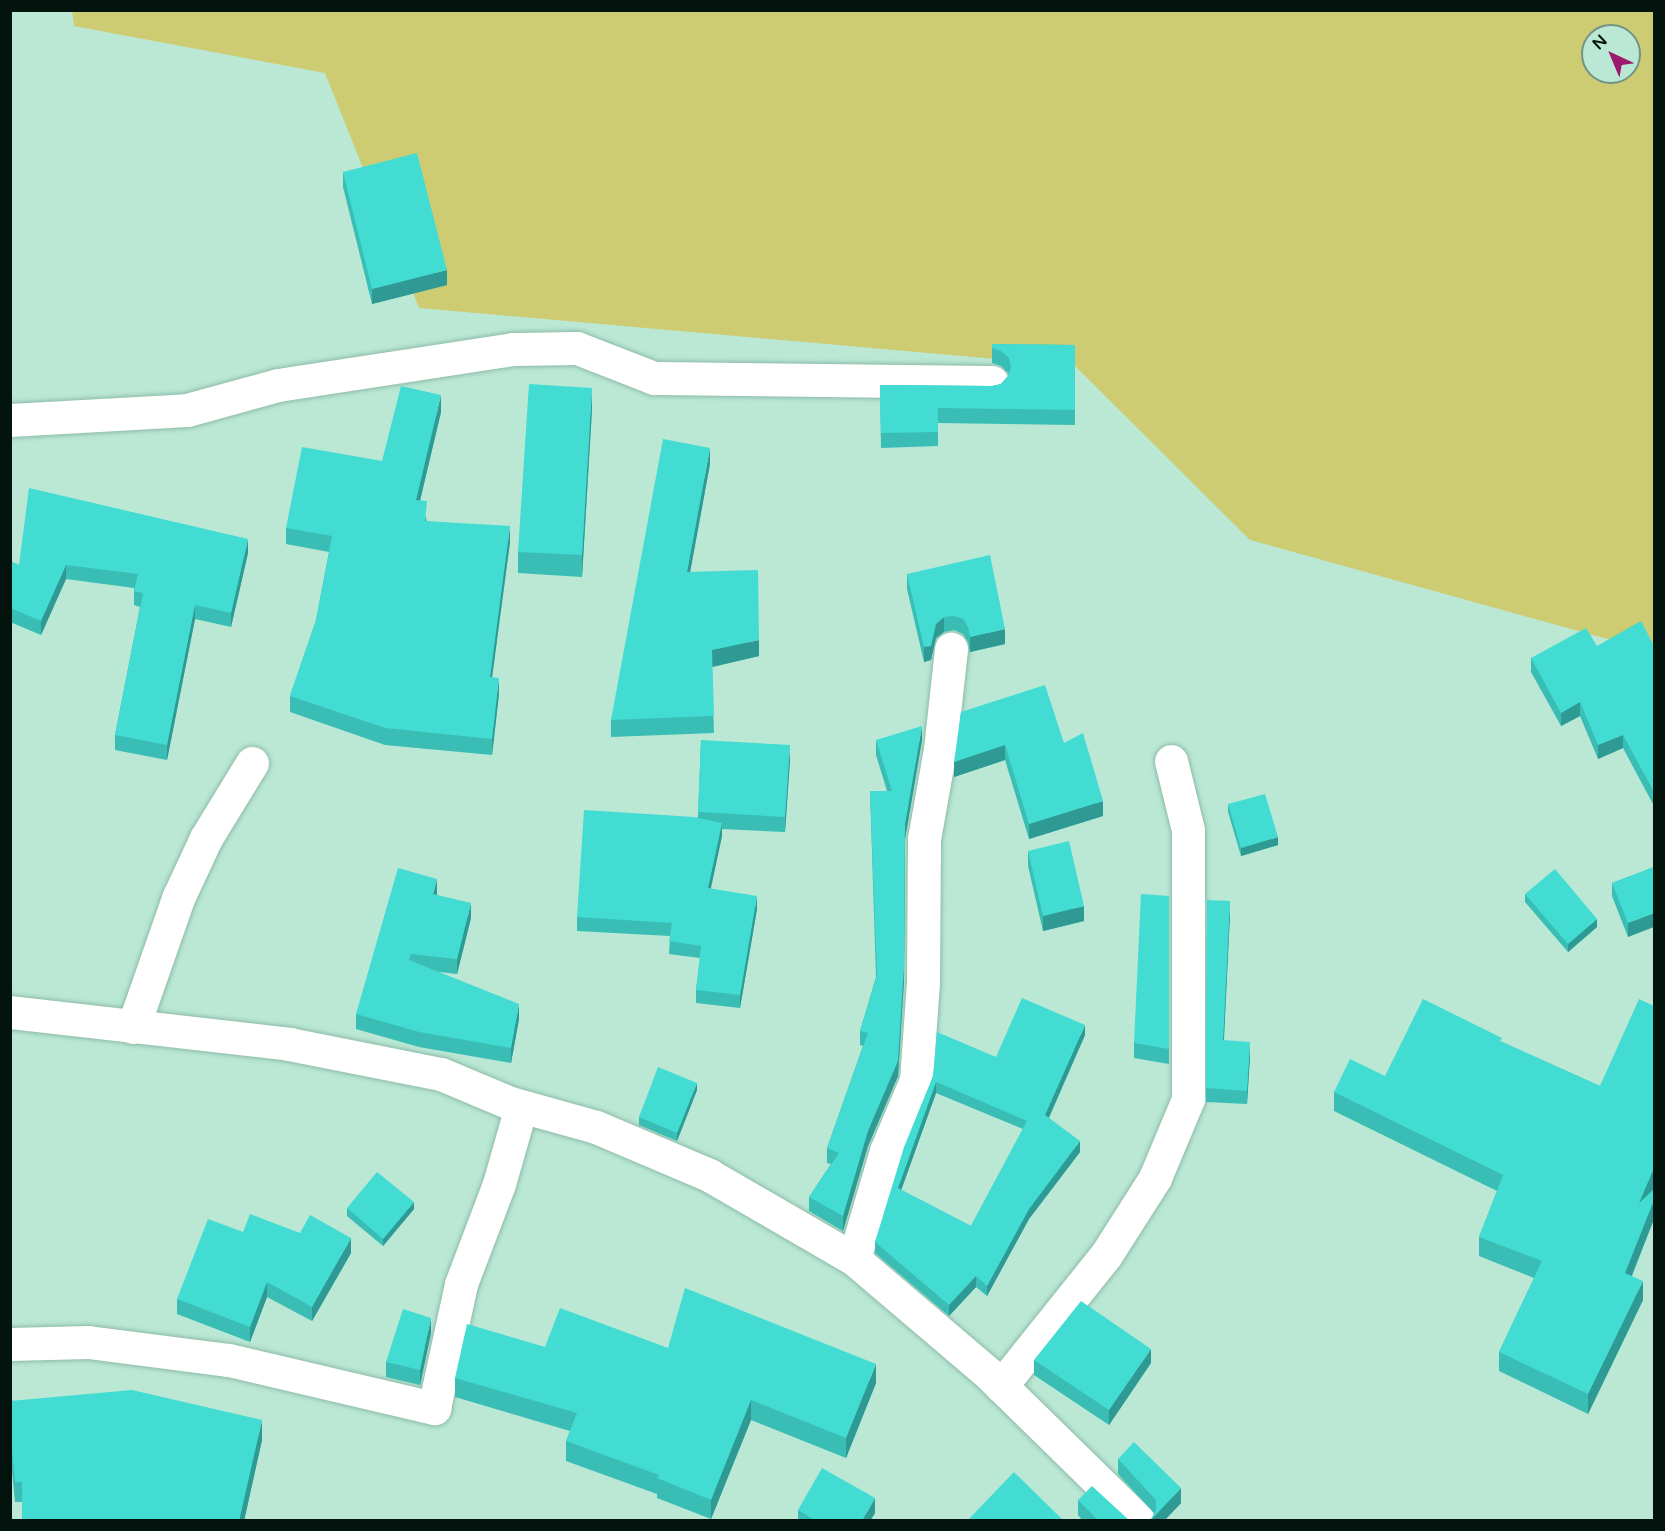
<!DOCTYPE html>
<style>
body{margin:0}
#map{position:relative;width:1665px;height:1531px;overflow:hidden;background:#bae8d5;font-family:"Varela Round",sans-serif}
div>[style]{position:absolute}
[style*='--x']{left:calc(var(--x)*1px);top:calc(var(--y)*1px);width:calc(var(--w)*1px);rotate:calc(var(--a)*1deg)}
.green>*{inset:0;background:#cdcc72}
.roads{filter:drop-shadow(0 0 2px #8ebba8) drop-shadow(0 0 2px #8ebba8)}
.minor>*{height:33px;margin:-16.5px;padding:0 16.5px;transform-origin:16.5px;border-radius:16.5px;background:#fff}
.wall>*{inset:0;background:#39bdb5}
.shaded-wall>*{inset:0;background:#2e9a93}
.building>*{inset:0;background:#42dcd2}
span{translate:-50% -50%;white-space:nowrap;text-align:center;line-height:1.15;-webkit-text-stroke:4.5px #bae8d5;paint-order:stroke}
.frame{position:absolute;inset:0;border:12px solid #03130d;pointer-events:none}
.north{position:absolute;left:1581px;top:24px;width:60px;height:60px;box-sizing:border-box;background:#bae8d5;border:2px solid #719385;border-radius:50%;rotate:316deg;font-size:16px;font-weight:700;line-height:24px;text-align:center;color:#03130d}
.north::after{content:'';display:block;margin:auto;width:21px;height:27px;background:#9c196c;clip-path:polygon(50% 0,100% 100%,50% 72%,0 100%)}
</style>
<div id="map">
<div class="green">
<div style="clip-path:polygon(evenodd,72px 11px,1654px 11px,1654px 652px,1250px 540px,1075px 366px,419px 308px,325px 73px,74px 26px,72px 11px,1593px 36px,1629px 36px,1629px 72px,1593px 72px,1593px 36px)"></div>
</div>
<div class="roads">
<div class="minor">
<div style="--x:10;--y:420;--w:177;--a:-3.2"></div>
<div style="--x:187;--y:410;--w:94;--a:-15.4"></div>
<div style="--x:278;--y:385;--w:238;--a:-8.7"></div>
<div style="--x:513;--y:349;--w:64;--a:-0.9"></div>
<div style="--x:577;--y:348;--w:83;--a:21.3"></div>
<div style="--x:654;--y:378;--w:338;--a:0.7"></div>
<div style="--x:10;--y:1012;--w:281;--a:6.5"></div>
<div style="--x:289;--y:1044;--w:155;--a:11.2"></div>
<div style="--x:441;--y:1074;--w:75;--a:22.8"></div>
<div style="--x:510;--y:1103;--w:89;--a:15.6"></div>
<div style="--x:596;--y:1127;--w:123;--a:23"></div>
<div style="--x:709;--y:1175;--w:168;--a:30.1"></div>
<div style="--x:854;--y:1259;--w:177;--a:40.4"></div>
<div style="--x:989;--y:1374;--w:209;--a:44.4"></div>
<div style="--x:133;--y:1027;--w:139;--a:-70.7"></div>
<div style="--x:179;--y:896;--w:64;--a:-65"></div>
<div style="--x:206;--y:838;--w:88;--a:-58.5"></div>
<div style="--x:854;--y:1259;--w:113;--a:-73.5"></div>
<div style="--x:886;--y:1151;--w:77;--a:-67.1"></div>
<div style="--x:916;--y:1080;--w:98;--a:-85.9"></div>
<div style="--x:923;--y:982;--w:143;--a:-89.6"></div>
<div style="--x:924;--y:839;--w:91;--a:-79.9"></div>
<div style="--x:940;--y:749;--w:101;--a:-83.7"></div>
<div style="--x:10;--y:1344;--w:78;--a:-1.5"></div>
<div style="--x:88;--y:1342;--w:142;--a:7.3"></div>
<div style="--x:229;--y:1360;--w:211;--a:13.2"></div>
<div style="--x:434;--y:1408;--w:127;--a:-77.7"></div>
<div style="--x:461;--y:1284;--w:107;--a:-69.2"></div>
<div style="--x:499;--y:1184;--w:80;--a:-74.1"></div>
<div style="--x:1001;--y:1386;--w:168;--a:-51.3"></div>
<div style="--x:1106;--y:1255;--w:91;--a:-57.5"></div>
<div style="--x:1155;--y:1178;--w:86;--a:-67.3"></div>
<div style="--x:1188;--y:1099;--w:269;--a:-90"></div>
<div style="--x:1188;--y:830;--w:71;--a:-103.8"></div>
</div>
</div>
<div class="wall">
<div style="clip-path:polygon(343px 172px,447px 285px,372px 304px,343px 187px)"></div>
<div style="clip-path:polygon(992px 344px,1075px 345px,1075px 425px,938px 423px,938px 446px,881px 448px,880px 385px,992px 386px,1001px 384px,1008px 376px,1009px 374px,1001px 366px,992px 363px)"></div>
<div style="clip-path:polygon(592px 409px,582px 577px,518px 573px,518px 552px)"></div>
<div style="clip-path:polygon(441px 412px,420px 501px,427px 521px,510px 542px,492px 677px,499px 694px,492px 755px,385px 745px,290px 712px,290px 696px,316px 620px,329px 552px,286px 544px,286px 528px,382px 461px)"></div>
<div style="clip-path:polygon(710px 464px,690px 572px,759px 656px,712px 667px,714px 733px,611px 737px,611px 720px)"></div>
<div style="clip-path:polygon(248px 553px,231px 627px,195px 619px,167px 760px,115px 750px,115px 735px,140px 607px,134px 605px,134px 588px,66px 579px,41px 635px,10px 622px,10px 561px,19px 565px)"></div>
<div style="clip-path:polygon(907px 574px,1005px 644px,970px 652px,968px 642px,963px 634px,954px 630px,944px 632px,936px 638px,931px 660px,924px 662px,907px 589px)"></div>
<div style="clip-path:polygon(1597px 646px,1654px 646px,1654px 806px,1623px 748px,1598px 759px,1580px 716px,1561px 726px,1531px 672px,1531px 658px)"></div>
<div style="clip-path:polygon(961px 712px,1064px 743px,1103px 816px,1029px 839px,1005px 760px,954px 777px)"></div>
<div style="clip-path:polygon(701px 740px,790px 760px,785px 832px,722px 829px,722px 836px,710px 889px,757px 909px,740px 1008px,696px 1003px,696px 990px,700px 958px,669px 954px,670px 936px,577px 931px,577px 917px,698px 817px)"></div>
<div style="clip-path:polygon(876px 740px,922px 740px,905px 839px,904px 981px,898px 1076px,868px 1146px,843px 1231px,809px 1211px,809px 1197px,831px 1164px,827px 1163px,827px 1148px,863px 1046px,860px 1045px,860px 1031px,876px 977px,870px 791px,887px 791px,876px 755px)"></div>
<div style="clip-path:polygon(1228px 804px,1278px 845px,1241px 856px,1228px 812px)"></div>
<div style="clip-path:polygon(1028px 851px,1084px 921px,1043px 931px,1028px 866px)"></div>
<div style="clip-path:polygon(1654px 867px,1628px 937px,1612px 896px,1612px 883px)"></div>
<div style="clip-path:polygon(437px 894px,437px 895px,471px 918px,457px 974px,439px 972px,519px 1019px,511px 1063px,419px 1047px,356px 1029px,356px 1014px)"></div>
<div style="clip-path:polygon(1525px 894px,1597px 927px,1568px 952px,1525px 902px)"></div>
<div style="clip-path:polygon(1169px 896px,1169px 1064px,1134px 1058px,1134px 1043px)"></div>
<div style="clip-path:polygon(1207px 900px,1230px 914px,1224px 1041px,1250px 1056px,1247px 1104px,1206px 1102px)"></div>
<div style="clip-path:polygon(1654px 1006px,1654px 1187px,1653px 1190px,1654px 1189px,1654px 1219px,1632px 1276px,1643px 1300px,1588px 1414px,1499px 1371px,1499px 1352px,1534px 1278px,1479px 1256px,1479px 1237px,1497px 1191px,1334px 1111px,1334px 1092px,1502px 1042px,1600px 1086px)"></div>
<div style="clip-path:polygon(evenodd,1085px 1035px,1049px 1118px,1080px 1152px,1029px 1219px,987px 1296px,976px 1287px,949px 1316px,875px 1253px,875px 1242px,933px 1076px,996px 1057px,1085px 1035px,936px 1093px,1023px 1129px,971px 1226px,901px 1190px,936px 1093px)"></div>
<div style="clip-path:polygon(697px 1090px,677px 1141px,639px 1125px,639px 1117px)"></div>
<div style="clip-path:polygon(347px 1208px,414px 1209px,383px 1246px,347px 1216px)"></div>
<div style="clip-path:polygon(351px 1253px,312px 1321px,267px 1297px,250px 1342px,177px 1314px,177px 1299px)"></div>
<div style="clip-path:polygon(431px 1333px,420px 1385px,386px 1377px,386px 1362px)"></div>
<div style="clip-path:polygon(545px 1347px,668px 1348px,876px 1383px,846px 1458px,751px 1420px,711px 1519px,657px 1498px,657px 1494px,566px 1461px,566px 1441px,570px 1431px,455px 1397px,455px 1378px)"></div>
<div style="clip-path:polygon(1034px 1360px,1151px 1363px,1109px 1425px,1034px 1375px)"></div>
<div style="clip-path:polygon(10px 1401px,262px 1440px,244px 1521px,22px 1521px,22px 1502px,15px 1502px,10px 1450px)"></div>
<div style="clip-path:polygon(1118px 1459px,1181px 1503px,1164px 1521px,1147px 1521px,1152px 1518px,1154px 1513px,1118px 1474px)"></div>
<div style="clip-path:polygon(1078px 1500px,1130px 1521px,1083px 1521px,1078px 1515px)"></div>
<div style="clip-path:polygon(798px 1510px,875px 1513px,870px 1521px,798px 1521px)"></div>
</div>
<div class="shaded-wall">
<div style="clip-path:polygon(447px 270px,447px 285px,372px 304px,372px 289px)"></div>
<div style="clip-path:polygon(592px 388px,592px 409px,582px 577px,582px 555px)"></div>
<div style="clip-path:polygon(441px 395px,441px 412px,416px 517px,416px 500px)"></div>
<div style="clip-path:polygon(710px 448px,710px 464px,687px 589px,687px 572px)"></div>
<div style="clip-path:polygon(510px 526px,510px 542px,490px 693px,490px 677px)"></div>
<div style="clip-path:polygon(248px 539px,248px 553px,231px 627px,231px 613px)"></div>
<div style="clip-path:polygon(66px 565px,66px 579px,41px 635px,41px 621px)"></div>
<div style="clip-path:polygon(195px 605px,195px 619px,167px 760px,167px 745px)"></div>
<div style="clip-path:polygon(944px 617px,944px 632px,936px 638px,931px 660px,924px 662px,924px 647px,936px 624px)"></div>
<div style="clip-path:polygon(1005px 629px,1005px 644px,970px 652px,970px 637px)"></div>
<div style="clip-path:polygon(759px 640px,759px 656px,712px 667px,712px 650px)"></div>
<div style="clip-path:polygon(499px 678px,499px 694px,492px 755px,492px 739px)"></div>
<div style="clip-path:polygon(1580px 702px,1580px 716px,1561px 726px,1561px 713px)"></div>
<div style="clip-path:polygon(922px 726px,922px 740px,905px 839px,904px 981px,898px 1076px,868px 1146px,843px 1231px,843px 1216px,905px 824px)"></div>
<div style="clip-path:polygon(1623px 735px,1623px 748px,1598px 759px,1598px 745px)"></div>
<div style="clip-path:polygon(790px 745px,790px 760px,785px 832px,785px 817px)"></div>
<div style="clip-path:polygon(1005px 745px,1005px 760px,954px 777px,954px 762px)"></div>
<div style="clip-path:polygon(1103px 801px,1103px 816px,1029px 839px,1029px 824px)"></div>
<div style="clip-path:polygon(722px 823px,722px 836px,708px 902px,708px 888px)"></div>
<div style="clip-path:polygon(1278px 837px,1278px 845px,1241px 856px,1241px 848px)"></div>
<div style="clip-path:polygon(437px 879px,437px 894px,433px 909px,433px 894px)"></div>
<div style="clip-path:polygon(757px 896px,757px 909px,740px 1008px,740px 995px)"></div>
<div style="clip-path:polygon(1230px 901px,1230px 914px,1223px 1054px,1223px 1040px)"></div>
<div style="clip-path:polygon(471px 903px,471px 918px,457px 974px,457px 959px)"></div>
<div style="clip-path:polygon(1084px 906px,1084px 921px,1043px 931px,1043px 916px)"></div>
<div style="clip-path:polygon(1654px 913px,1654px 927px,1628px 937px,1628px 923px)"></div>
<div style="clip-path:polygon(1597px 919px,1597px 927px,1568px 952px,1568px 944px)"></div>
<div style="clip-path:polygon(519px 1004px,519px 1019px,511px 1063px,511px 1048px)"></div>
<div style="clip-path:polygon(1085px 1025px,1085px 1035px,1045px 1126px,1045px 1115px)"></div>
<div style="clip-path:polygon(1250px 1042px,1250px 1056px,1247px 1104px,1247px 1091px)"></div>
<div style="clip-path:polygon(936px 1082px,936px 1093px,898px 1199px,898px 1188px)"></div>
<div style="clip-path:polygon(697px 1083px,697px 1090px,677px 1141px,677px 1133px)"></div>
<div style="clip-path:polygon(1080px 1141px,1080px 1152px,1029px 1219px,987px 1296px,987px 1286px,1029px 1209px)"></div>
<div style="clip-path:polygon(1654px 1168px,1654px 1187px,1639px 1223px,1639px 1203px)"></div>
<div style="clip-path:polygon(1654px 1200px,1654px 1219px,1625px 1292px,1625px 1273px)"></div>
<div style="clip-path:polygon(414px 1202px,414px 1209px,383px 1246px,383px 1239px)"></div>
<div style="clip-path:polygon(351px 1238px,351px 1253px,312px 1321px,312px 1307px)"></div>
<div style="clip-path:polygon(976px 1276px,976px 1287px,949px 1316px,949px 1305px)"></div>
<div style="clip-path:polygon(1643px 1281px,1643px 1300px,1588px 1414px,1588px 1394px)"></div>
<div style="clip-path:polygon(267px 1282px,267px 1297px,250px 1342px,250px 1327px)"></div>
<div style="clip-path:polygon(431px 1318px,431px 1333px,420px 1385px,420px 1370px)"></div>
<div style="clip-path:polygon(1151px 1349px,1151px 1363px,1109px 1425px,1109px 1410px)"></div>
<div style="clip-path:polygon(876px 1364px,876px 1383px,846px 1458px,846px 1438px)"></div>
<div style="clip-path:polygon(751px 1400px,751px 1420px,711px 1519px,711px 1500px)"></div>
<div style="clip-path:polygon(262px 1420px,262px 1440px,244px 1521px,239px 1521px)"></div>
<div style="clip-path:polygon(1181px 1488px,1181px 1503px,1164px 1521px,1150px 1521px)"></div>
<div style="clip-path:polygon(875px 1498px,875px 1513px,870px 1521px,862px 1521px)"></div>
</div>
<div class="building">
<div style="clip-path:polygon(417px 153px,447px 270px,372px 289px,343px 172px)"></div>
<div style="clip-path:polygon(992px 344px,1075px 345px,1075px 410px,938px 408px,938px 432px,881px 433px,880px 385px,992px 386px,1001px 384px,1008px 376px,1011px 367px,1009px 358px,1001px 351px,992px 348px)"></div>
<div style="clip-path:polygon(529px 384px,592px 388px,582px 555px,518px 552px)"></div>
<div style="clip-path:polygon(401px 386px,441px 395px,416px 500px,427px 501px,425px 521px,510px 526px,490px 677px,499px 678px,492px 739px,385px 728px,290px 696px,316px 620px,332px 536px,286px 528px,302px 447px,382px 461px)"></div>
<div style="clip-path:polygon(663px 439px,710px 448px,687px 572px,758px 570px,759px 640px,712px 650px,714px 716px,611px 720px)"></div>
<div style="clip-path:polygon(29px 488px,248px 539px,231px 613px,195px 605px,167px 745px,115px 735px,143px 593px,134px 591px,138px 574px,66px 565px,41px 621px,10px 608px,10px 561px,19px 565px)"></div>
<div style="clip-path:polygon(990px 555px,1005px 629px,970px 637px,968px 627px,963px 619px,954px 616px,944px 617px,936px 624px,931px 646px,924px 647px,907px 574px)"></div>
<div style="clip-path:polygon(1641px 621px,1654px 646px,1654px 792px,1623px 735px,1598px 745px,1580px 702px,1561px 713px,1531px 658px,1586px 628px,1597px 646px)"></div>
<div style="clip-path:polygon(1045px 685px,1064px 743px,1083px 733px,1103px 801px,1029px 824px,1005px 745px,954px 762px,961px 712px)"></div>
<div style="clip-path:polygon(922px 726px,905px 824px,904px 967px,898px 1061px,868px 1131px,843px 1216px,809px 1197px,839px 1153px,827px 1148px,868px 1033px,860px 1031px,877px 975px,870px 791px,892px 791px,876px 740px)"></div>
<div style="clip-path:polygon(701px 740px,790px 745px,785px 817px,698px 812px)"></div>
<div style="clip-path:polygon(1265px 794px,1278px 837px,1241px 848px,1228px 804px)"></div>
<div style="clip-path:polygon(584px 810px,694px 817px,722px 823px,708px 888px,757px 896px,740px 995px,696px 990px,701px 946px,669px 941px,672px 923px,577px 917px)"></div>
<div style="clip-path:polygon(1069px 841px,1084px 906px,1043px 916px,1028px 851px)"></div>
<div style="clip-path:polygon(1654px 867px,1654px 913px,1628px 923px,1612px 883px)"></div>
<div style="clip-path:polygon(398px 868px,437px 879px,433px 894px,471px 903px,457px 959px,411px 954px,409px 960px,519px 1004px,511px 1048px,419px 1032px,356px 1014px)"></div>
<div style="clip-path:polygon(1555px 869px,1597px 919px,1568px 944px,1525px 894px)"></div>
<div style="clip-path:polygon(1141px 894px,1169px 896px,1169px 1049px,1134px 1043px)"></div>
<div style="clip-path:polygon(1207px 900px,1230px 901px,1223px 1040px,1250px 1042px,1247px 1091px,1206px 1088px)"></div>
<div style="clip-path:polygon(evenodd,1022px 998px,1085px 1025px,1045px 1115px,1080px 1141px,1029px 1209px,987px 1286px,976px 1276px,949px 1305px,875px 1242px,904px 1147px,933px 1076px,937px 1032px,996px 1057px,1022px 998px,936px 1082px,1027px 1121px,971px 1226px,898px 1188px,936px 1082px)"></div>
<div style="clip-path:polygon(1423px 999px,1502px 1038px,1500px 1041px,1600px 1086px,1639px 999px,1654px 1006px,1654px 1168px,1639px 1203px,1654px 1189px,1654px 1200px,1625px 1273px,1643px 1281px,1588px 1394px,1499px 1352px,1542px 1261px,1479px 1237px,1503px 1175px,1334px 1092px,1350px 1059px,1385px 1076px)"></div>
<div style="clip-path:polygon(658px 1067px,697px 1083px,677px 1133px,639px 1117px)"></div>
<div style="clip-path:polygon(377px 1172px,414px 1202px,383px 1239px,347px 1208px)"></div>
<div style="clip-path:polygon(250px 1214px,300px 1233px,310px 1215px,351px 1238px,312px 1307px,267px 1282px,250px 1327px,177px 1299px,208px 1219px,243px 1232px)"></div>
<div style="clip-path:polygon(685px 1288px,876px 1364px,846px 1438px,751px 1400px,711px 1500px,657px 1478px,659px 1475px,566px 1441px,577px 1413px,455px 1378px,467px 1324px,545px 1347px,560px 1308px,668px 1348px)"></div>
<div style="clip-path:polygon(1081px 1301px,1151px 1349px,1109px 1410px,1034px 1360px)"></div>
<div style="clip-path:polygon(403px 1309px,431px 1318px,420px 1370px,386px 1362px)"></div>
<div style="clip-path:polygon(132px 1390px,262px 1420px,239px 1521px,22px 1521px,22px 1482px,15px 1482px,10px 1430px,10px 1401px)"></div>
<div style="clip-path:polygon(1134px 1442px,1181px 1488px,1150px 1521px,1147px 1521px,1152px 1518px,1156px 1509px,1156px 1500px,1118px 1459px)"></div>
<div style="clip-path:polygon(822px 1468px,875px 1498px,862px 1521px,816px 1521px,798px 1510px)"></div>
<div style="clip-path:polygon(1014px 1472px,1064px 1521px,967px 1521px)"></div>
<div style="clip-path:polygon(1092px 1486px,1130px 1521px,1099px 1521px,1078px 1500px)"></div>
</div>
<div class="frame"></div>
<div class="north">N</div>
</div>
